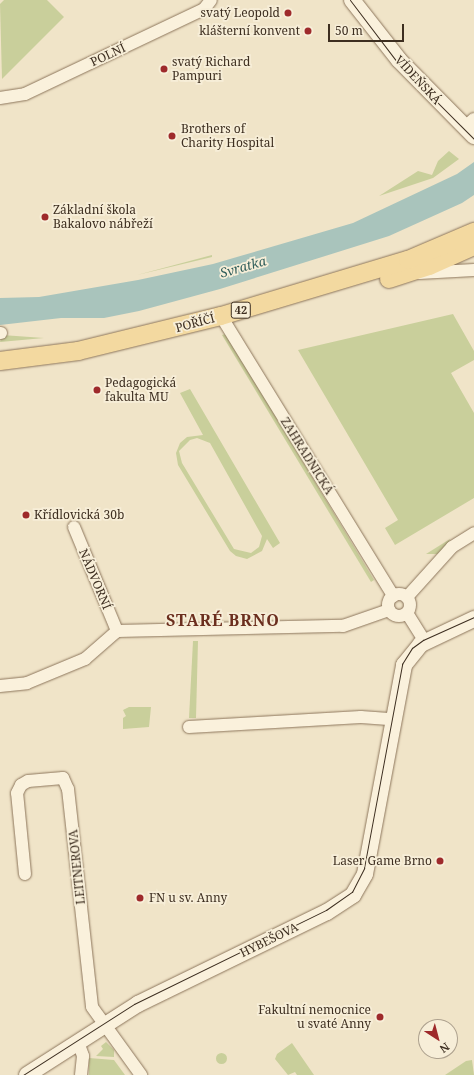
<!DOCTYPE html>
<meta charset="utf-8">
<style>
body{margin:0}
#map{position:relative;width:474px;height:1075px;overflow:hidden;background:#f0e4c8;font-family:"Noto Serif",serif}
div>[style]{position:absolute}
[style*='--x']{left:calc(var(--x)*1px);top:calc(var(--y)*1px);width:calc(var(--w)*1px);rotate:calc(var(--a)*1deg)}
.green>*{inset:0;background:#c9cf9b}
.round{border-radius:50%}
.water>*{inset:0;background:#a9c4bc}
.roads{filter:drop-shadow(0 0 1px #8d765c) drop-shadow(0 0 1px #8d765c)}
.street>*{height:12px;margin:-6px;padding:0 6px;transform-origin:6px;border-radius:6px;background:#faf1dc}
.street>.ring{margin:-6px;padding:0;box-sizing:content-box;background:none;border:12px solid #faf1dc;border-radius:50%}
.secondary>*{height:16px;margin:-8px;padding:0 8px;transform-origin:8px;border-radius:8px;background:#faf1dc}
.primary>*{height:18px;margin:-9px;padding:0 9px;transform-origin:9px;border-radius:9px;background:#f3d9a0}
.tram>*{height:1px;margin:-0.5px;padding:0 0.5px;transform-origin:0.5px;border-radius:0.5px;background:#3d2e20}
.dots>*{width:11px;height:11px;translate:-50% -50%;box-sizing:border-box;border:2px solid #f7eed8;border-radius:50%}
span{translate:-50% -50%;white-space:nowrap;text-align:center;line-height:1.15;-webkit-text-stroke:3.5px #f7eed8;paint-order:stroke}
.shield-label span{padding:1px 3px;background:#f7eed8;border:1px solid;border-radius:3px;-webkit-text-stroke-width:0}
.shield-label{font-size:11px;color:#3d2e20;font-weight:700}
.poi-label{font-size:12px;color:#3d2e20}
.right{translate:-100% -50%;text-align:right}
.left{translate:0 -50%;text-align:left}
.street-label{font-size:12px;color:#3d2e20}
.water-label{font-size:13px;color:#2f5d5a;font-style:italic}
.district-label{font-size:16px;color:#6b2e1e;font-weight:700;letter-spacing:1px}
.north{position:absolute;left:418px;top:1019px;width:40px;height:40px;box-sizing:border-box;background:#f7eed8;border:1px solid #ada18e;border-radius:50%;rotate:144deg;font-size:11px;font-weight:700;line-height:16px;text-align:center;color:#3d2e20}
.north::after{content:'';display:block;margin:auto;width:14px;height:18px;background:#9e2a2b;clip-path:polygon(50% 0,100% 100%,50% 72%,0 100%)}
.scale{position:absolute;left:328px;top:24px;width:76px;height:18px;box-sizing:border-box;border:2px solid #3d2e20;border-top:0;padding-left:5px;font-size:12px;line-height:14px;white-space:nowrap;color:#3d2e20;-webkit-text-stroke:3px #f7eed8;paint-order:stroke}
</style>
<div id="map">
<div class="green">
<div style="clip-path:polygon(4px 0,47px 0,64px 17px,2px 79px,0 4px)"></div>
<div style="clip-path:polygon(449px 151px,459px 159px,433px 178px,379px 196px,418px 171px,432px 175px,438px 161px)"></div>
<div style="clip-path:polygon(212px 255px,212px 257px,137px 275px)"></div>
<div style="clip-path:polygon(453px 314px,474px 351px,474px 360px,451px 373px,474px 413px,474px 498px,395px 545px,385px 528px,398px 520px,298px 350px)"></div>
<div style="clip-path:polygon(226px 334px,374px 580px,371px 582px,222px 335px)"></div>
<div style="clip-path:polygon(2px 335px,44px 338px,0 342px)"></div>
<div style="clip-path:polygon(evenodd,190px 389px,280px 543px,273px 548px,267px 539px,262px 551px,247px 559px,236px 556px,230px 551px,178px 465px,176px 453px,180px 443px,187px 437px,203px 435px,180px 393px,190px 389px,197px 438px,210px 443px,262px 536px,259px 547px,251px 553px,234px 549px,182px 463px,179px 451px,190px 440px,197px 438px)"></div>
<div style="clip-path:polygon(450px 539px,445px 554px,426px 554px)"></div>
<div style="clip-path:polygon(193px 641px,198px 641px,196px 718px,189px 718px)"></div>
<div style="clip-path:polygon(129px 707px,151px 707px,149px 727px,123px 729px,123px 718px,126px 716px,123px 710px)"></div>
<div style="clip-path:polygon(106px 1042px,114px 1050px,114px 1057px,96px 1056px,103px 1049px,101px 1046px)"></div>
<div style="clip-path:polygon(292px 1043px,314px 1075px,297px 1075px,295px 1072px,288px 1075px,275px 1059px,277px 1054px)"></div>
<div class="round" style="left:215.5px;top:1052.5px;width:11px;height:11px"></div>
<div style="clip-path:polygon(89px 1058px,114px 1060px,125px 1075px,89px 1075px)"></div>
<div style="clip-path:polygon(472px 1060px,474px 1075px,445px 1075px,466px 1061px)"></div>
</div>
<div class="water">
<div style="clip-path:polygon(474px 162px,474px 195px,462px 203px,389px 236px,220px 289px,139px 311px,104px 318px,61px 318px,0 325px,0 298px,39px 297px,138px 280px,213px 264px,353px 223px,457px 174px)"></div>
</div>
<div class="roads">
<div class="street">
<div style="--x:0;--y:98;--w:25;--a:-9"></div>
<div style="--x:25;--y:94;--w:198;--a:-25.4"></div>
<div style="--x:204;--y:9;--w:11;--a:-52"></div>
<div style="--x:465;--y:127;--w:12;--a:-42"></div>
<div style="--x:419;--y:273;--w:55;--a:-3.1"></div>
<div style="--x:221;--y:316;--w:329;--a:58.4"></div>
<div style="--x:0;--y:333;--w:1;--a:0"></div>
<div style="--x:74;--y:527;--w:113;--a:67.5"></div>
<div class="ring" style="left:388px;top:594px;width:10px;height:10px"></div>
<div style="--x:407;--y:597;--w:67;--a:-48"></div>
<div style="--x:452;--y:547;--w:26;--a:-32"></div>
<div style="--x:407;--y:613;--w:34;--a:58"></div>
<div style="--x:0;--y:686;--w:27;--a:-6"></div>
<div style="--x:27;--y:683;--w:63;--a:-22.5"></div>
<div style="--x:85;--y:659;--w:43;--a:-41.2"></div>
<div style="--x:117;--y:631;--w:226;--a:-1.3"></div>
<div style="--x:343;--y:626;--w:49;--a:-19.2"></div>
<div style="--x:189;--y:727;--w:172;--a:-3.3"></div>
<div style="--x:361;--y:717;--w:31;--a:4"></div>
<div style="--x:25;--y:874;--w:81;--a:-95.6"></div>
<div style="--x:17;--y:793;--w:9;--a:-63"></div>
<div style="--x:21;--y:785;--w:8;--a:-30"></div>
<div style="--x:28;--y:781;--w:35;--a:-5"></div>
<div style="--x:63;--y:778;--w:12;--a:66"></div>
<div style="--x:68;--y:789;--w:219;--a:83.7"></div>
<div style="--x:92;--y:1007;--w:84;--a:54.2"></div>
<div style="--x:78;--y:1042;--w:15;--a:70"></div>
<div style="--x:83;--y:1056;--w:19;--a:96"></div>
</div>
<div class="secondary">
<div style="--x:352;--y:0;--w:76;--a:51.9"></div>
<div style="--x:399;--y:60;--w:107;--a:45.4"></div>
<div style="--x:27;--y:1075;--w:132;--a:-32.6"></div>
<div style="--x:138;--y:1004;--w:210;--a:-26"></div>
<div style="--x:327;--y:912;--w:31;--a:-33"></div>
<div style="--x:353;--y:895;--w:24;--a:-60"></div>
<div style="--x:365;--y:874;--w:213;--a:-79.4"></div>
<div style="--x:404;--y:665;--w:27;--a:-51"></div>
<div style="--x:421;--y:644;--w:59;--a:-25.3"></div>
</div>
<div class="primary">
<div style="--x:389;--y:279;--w:42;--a:-18"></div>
<div style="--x:429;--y:266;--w:49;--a:-24"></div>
<div style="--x:0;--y:361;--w:79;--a:-7.3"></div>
<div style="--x:78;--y:351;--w:147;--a:-13.8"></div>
<div style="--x:221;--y:316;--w:195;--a:-16.7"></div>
<div style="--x:408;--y:260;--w:72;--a:-23"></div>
</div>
</div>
<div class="tram">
<div style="--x:350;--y:0;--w:78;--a:52.8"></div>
<div style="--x:397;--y:62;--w:109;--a:45"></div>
<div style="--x:23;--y:1075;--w:132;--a:-32.6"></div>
<div style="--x:134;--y:1004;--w:214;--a:-26.1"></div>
<div style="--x:326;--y:910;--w:32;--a:-35"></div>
<div style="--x:352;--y:892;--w:27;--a:-63"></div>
<div style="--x:364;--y:868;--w:208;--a:-79.4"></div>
<div style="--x:402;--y:664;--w:19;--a:-58"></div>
<div style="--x:412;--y:648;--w:14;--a:-36"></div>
<div style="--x:423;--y:640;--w:56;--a:-24.3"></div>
</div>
<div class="dots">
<div style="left:288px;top:13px;background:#9e2a2b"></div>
<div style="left:308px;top:31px;background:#9e2a2b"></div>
<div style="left:164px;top:69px;background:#9e2a2b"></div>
<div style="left:172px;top:136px;background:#9e2a2b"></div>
<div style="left:45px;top:217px;background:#9e2a2b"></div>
<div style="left:97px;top:390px;background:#9e2a2b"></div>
<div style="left:26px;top:515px;background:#9e2a2b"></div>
<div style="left:440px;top:861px;background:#9e2a2b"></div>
<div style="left:140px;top:898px;background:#9e2a2b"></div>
<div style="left:380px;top:1017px;background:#9e2a2b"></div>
</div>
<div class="shield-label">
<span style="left:241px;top:310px">42</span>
</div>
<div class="poi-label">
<span class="right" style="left:280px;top:13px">svatý Leopold</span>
<span class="right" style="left:300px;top:31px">klášterní konvent</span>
<span class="left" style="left:172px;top:69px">svatý Richard<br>Pampuri</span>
<span class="left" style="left:181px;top:136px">Brothers of<br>Charity Hospital</span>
<span class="left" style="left:53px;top:217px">Základní škola<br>Bakalovo nábřeží</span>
<span class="left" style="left:105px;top:390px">Pedagogická<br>fakulta MU</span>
<span class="left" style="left:34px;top:515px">Křídlovická 30b</span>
<span class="right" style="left:432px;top:861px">Laser Game Brno</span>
<span class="left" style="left:149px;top:898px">FN u sv. Anny</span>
<span class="right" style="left:371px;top:1017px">Fakultní nemocnice<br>u svaté Anny</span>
</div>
<div class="street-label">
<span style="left:108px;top:55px;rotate:-25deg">POLNÍ</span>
<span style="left:418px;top:80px;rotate:47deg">VÍDEŇSKÁ</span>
<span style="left:195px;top:323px;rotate:-15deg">POŘÍČÍ</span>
<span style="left:307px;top:456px;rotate:58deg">ZAHRADNICKÁ</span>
<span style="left:95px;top:579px;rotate:67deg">NÁDVORNÍ</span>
<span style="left:77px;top:867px;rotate:-96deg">LEITNEROVA</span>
<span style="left:269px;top:940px;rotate:-26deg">HYBEŠOVA</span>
</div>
<div class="water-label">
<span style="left:243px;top:267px;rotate:-16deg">Svratka</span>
</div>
<div class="district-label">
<span style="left:223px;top:620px">STARÉ BRNO</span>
</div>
<div class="north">N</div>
<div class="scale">50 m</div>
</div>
